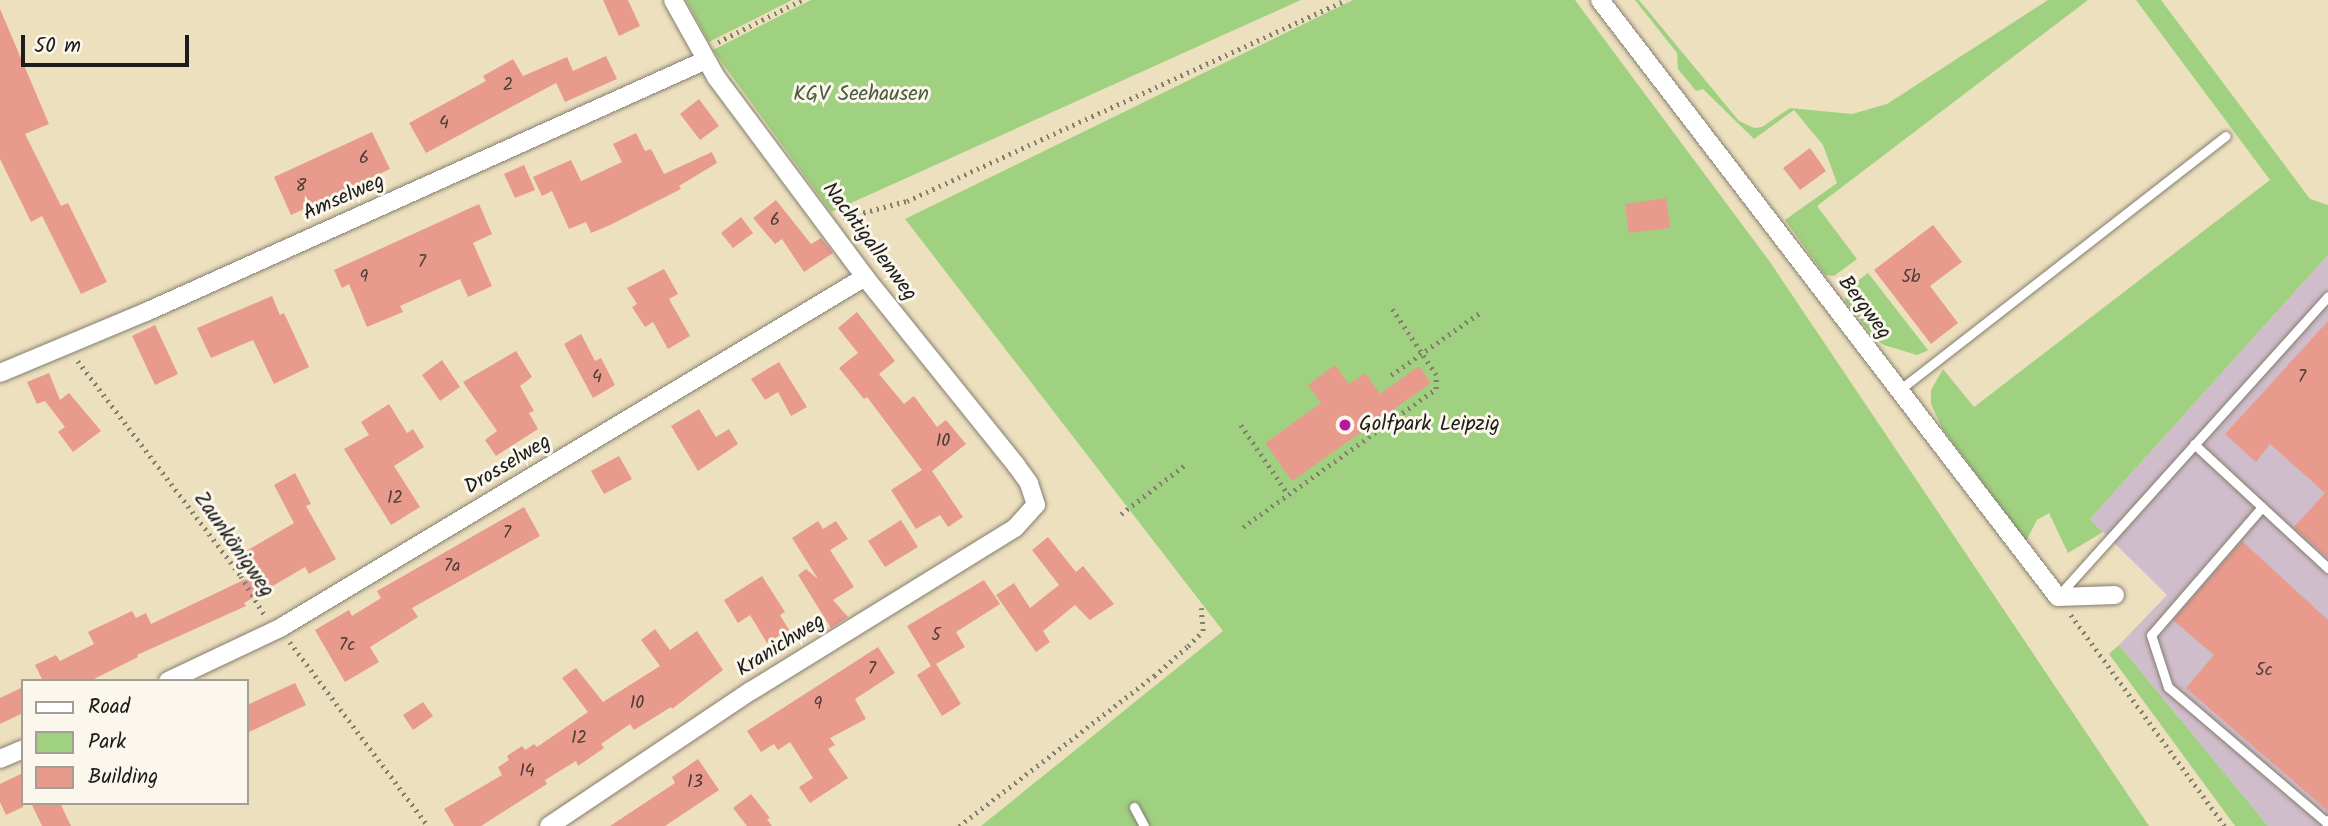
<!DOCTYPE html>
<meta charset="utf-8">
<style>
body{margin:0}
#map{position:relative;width:2328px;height:826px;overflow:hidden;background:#ede0bf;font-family:Kalam,sans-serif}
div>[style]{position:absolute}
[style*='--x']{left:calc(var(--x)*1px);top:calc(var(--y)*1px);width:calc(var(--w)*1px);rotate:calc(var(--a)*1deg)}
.industrial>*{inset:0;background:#d0bdcc}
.green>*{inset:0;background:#a0d180}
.building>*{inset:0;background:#e89b8d}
.path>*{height:4.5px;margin-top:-2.25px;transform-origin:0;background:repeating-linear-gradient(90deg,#847e6e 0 2px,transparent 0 7px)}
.roads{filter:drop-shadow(0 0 2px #847e6e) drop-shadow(0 0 2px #847e6e)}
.service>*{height:9px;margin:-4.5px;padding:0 4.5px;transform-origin:4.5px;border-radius:4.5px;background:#fff}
.minor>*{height:18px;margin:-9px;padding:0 9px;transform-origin:9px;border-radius:9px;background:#fff}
.dots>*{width:19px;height:19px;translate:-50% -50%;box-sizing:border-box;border:4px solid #fbf7ec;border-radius:50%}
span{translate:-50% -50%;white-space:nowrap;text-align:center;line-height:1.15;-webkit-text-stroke:6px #fbf7ec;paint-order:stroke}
.number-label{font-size:18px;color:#4f3c38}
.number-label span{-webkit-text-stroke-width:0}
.park-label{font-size:21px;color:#4a5b3f}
.street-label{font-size:21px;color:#1c1c1c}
.poi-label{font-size:21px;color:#1c1c1c}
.left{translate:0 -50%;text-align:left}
.legend{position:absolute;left:21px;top:679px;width:228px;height:126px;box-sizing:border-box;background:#fbf7ec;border:2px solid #a29f99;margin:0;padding:9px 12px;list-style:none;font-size:21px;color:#1c1c1c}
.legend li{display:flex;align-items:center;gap:14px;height:35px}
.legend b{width:35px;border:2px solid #a29f99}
.scale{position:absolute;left:21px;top:35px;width:168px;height:32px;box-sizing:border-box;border:4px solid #1c1c1c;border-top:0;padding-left:9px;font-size:21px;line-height:24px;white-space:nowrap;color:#1c1c1c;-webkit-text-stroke:5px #fbf7ec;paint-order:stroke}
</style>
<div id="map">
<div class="industrial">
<div style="clip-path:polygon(2328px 255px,2328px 826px,2268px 826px,2119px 645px,2167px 595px,2090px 519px)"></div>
</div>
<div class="green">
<div style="clip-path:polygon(686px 0,792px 0,709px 42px)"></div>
<div style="clip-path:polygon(811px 0,1301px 0,831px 212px,713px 50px)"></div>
<div style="clip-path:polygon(1353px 0,1575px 0,1770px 262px,2149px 826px,981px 826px,1223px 631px,905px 219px)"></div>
<div style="clip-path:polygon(1635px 0,1639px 0,1739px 121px,1754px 128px,1762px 127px,1790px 108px,1852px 114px,1887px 104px,2048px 0,2088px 0,1817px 206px,1857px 259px,1834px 276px,1825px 275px,1785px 220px,1837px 183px,1823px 145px,1794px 110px,1754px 139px,1703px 89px,1696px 91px,1678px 69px,1677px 53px)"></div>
<div style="clip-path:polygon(2136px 0,2161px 0,2310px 199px,2328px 205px,2328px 255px,2090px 519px,2103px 532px,2068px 553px,2049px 513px,2037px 520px,2026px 541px,1942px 428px,1931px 404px,1931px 390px,1943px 369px,1974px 407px,2270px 180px)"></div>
<div style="clip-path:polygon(1868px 273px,1928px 350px,1929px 350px,1917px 355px,1884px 345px,1875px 339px,1845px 301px,1847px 289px)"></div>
<div style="clip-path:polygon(2119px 645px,2268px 826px,2235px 826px,2109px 654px)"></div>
</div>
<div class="building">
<div style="clip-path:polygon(603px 0,628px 0,640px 26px,619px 36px)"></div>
<div style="clip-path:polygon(0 9px,49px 124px,25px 134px,61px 206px,68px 203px,107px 282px,81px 294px,42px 216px,31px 222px,0 159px)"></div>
<div style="clip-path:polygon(606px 56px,617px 79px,565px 102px,556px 83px,426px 153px,409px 123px,486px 81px,483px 76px,513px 59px,523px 76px,567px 57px,573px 71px)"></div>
<div style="clip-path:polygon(699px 99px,719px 126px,700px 140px,680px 114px)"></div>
<div style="clip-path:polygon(372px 132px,390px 169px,291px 215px,274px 177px)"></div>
<div style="clip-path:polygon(636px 133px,645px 151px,651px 149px,664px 174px,712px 152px,717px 163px,679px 186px,681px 189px,610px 225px,591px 233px,586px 222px,569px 229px,552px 191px,542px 196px,533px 177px,571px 160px,581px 181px,586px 179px,622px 162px,613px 144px)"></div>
<div style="clip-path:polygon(1810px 148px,1826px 171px,1800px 190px,1783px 168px)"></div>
<div style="clip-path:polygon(524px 165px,535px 190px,515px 198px,504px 174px)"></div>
<div style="clip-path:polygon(1666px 198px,1670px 228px,1629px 233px,1625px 204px)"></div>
<div style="clip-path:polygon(776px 200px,811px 244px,821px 238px,833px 253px,804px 272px,782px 239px,775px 244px,753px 218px)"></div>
<div style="clip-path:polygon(479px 204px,492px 234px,473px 243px,492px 286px,468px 297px,460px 279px,400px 306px,403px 312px,367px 327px,349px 284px,342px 288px,334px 270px)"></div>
<div style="clip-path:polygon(741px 217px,753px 233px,733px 248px,721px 233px)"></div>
<div style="clip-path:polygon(1933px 225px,1962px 262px,1930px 286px,1958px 323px,1931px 344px,1874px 270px)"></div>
<div style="clip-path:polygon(664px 269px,678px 294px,669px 299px,690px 336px,668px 349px,653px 322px,645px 327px,632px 307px,637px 304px,627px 288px)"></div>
<div style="clip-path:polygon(272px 296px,280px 315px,284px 313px,309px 367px,274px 384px,253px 340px,211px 358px,197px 328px)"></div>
<div style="clip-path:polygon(857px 312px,895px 361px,879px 374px,904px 404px,914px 396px,937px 427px,946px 420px,966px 444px,932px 471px,963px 517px,948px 527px,940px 515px,916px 529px,891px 490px,922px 470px,867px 397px,864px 399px,839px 368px,858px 353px,838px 328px)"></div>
<div style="clip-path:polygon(2328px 321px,2328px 558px,2294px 527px,2325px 493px,2270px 444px,2256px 462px,2225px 434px)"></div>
<div style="clip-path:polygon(155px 325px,178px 374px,155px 385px,132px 336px)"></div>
<div style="clip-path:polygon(581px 334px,595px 361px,601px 358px,615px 385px,593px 398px,564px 344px)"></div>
<div style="clip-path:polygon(516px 351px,532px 377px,520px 386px,534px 411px,529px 413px,538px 429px,496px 456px,485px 440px,497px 431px,463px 382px)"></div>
<div style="clip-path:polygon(442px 360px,460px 387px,440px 401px,422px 375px)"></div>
<div style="clip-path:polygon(779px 362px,807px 407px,791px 416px,778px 392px,765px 400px,751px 379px)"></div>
<div style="clip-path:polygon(1335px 365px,1349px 384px,1365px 373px,1380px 394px,1419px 366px,1431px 383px,1292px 481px,1265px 443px,1321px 403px,1308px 385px)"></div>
<div style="clip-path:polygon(49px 373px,60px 400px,69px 393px,101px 431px,73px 452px,58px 432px,65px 427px,45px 401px,37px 404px,27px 382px)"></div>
<div style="clip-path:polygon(389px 404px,407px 433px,413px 429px,424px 447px,394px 466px,420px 507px,391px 525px,344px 449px,369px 435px,361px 422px)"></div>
<div style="clip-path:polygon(699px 409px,716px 437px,729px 429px,738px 444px,698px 471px,671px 426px)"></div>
<div style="clip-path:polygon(619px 456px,632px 479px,604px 494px,591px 471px)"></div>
<div style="clip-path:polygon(295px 473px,311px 504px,306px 506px,336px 559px,309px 574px,305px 567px,244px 603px,246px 606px,137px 655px,138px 657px,90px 681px,43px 681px,35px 665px,56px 655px,60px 661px,94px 644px,88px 632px,132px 611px,136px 618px,146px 613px,151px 624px,254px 575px,241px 554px,294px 523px,274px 485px)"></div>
<div style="clip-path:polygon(524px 507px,540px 536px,412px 608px,418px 617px,370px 647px,379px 662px,345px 682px,315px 630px,349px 610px,352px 616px,381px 598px,377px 591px)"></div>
<div style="clip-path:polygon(901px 520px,918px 547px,885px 567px,868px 541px)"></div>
<div style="clip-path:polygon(818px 521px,823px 529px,836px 521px,848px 539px,830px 550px,854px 587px,833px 600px,848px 617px,831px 628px,798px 575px,806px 569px,818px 579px,792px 538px)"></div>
<div style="clip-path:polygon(1048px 537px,1076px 572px,1083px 566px,1114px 604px,1090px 620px,1075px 605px,1043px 631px,1050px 642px,1036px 652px,996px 595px,1014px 583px,1030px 608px,1059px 585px,1032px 550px)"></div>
<div style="clip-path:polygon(2242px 541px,2328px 620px,2328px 811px,2186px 688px,2214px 655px,2173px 620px)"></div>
<div style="clip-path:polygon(762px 576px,785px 612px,780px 615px,789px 630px,767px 643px,750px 615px,738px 623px,724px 600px)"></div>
<div style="clip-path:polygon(984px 580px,1000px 604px,956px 632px,965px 647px,936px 664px,961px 704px,942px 716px,917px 675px,931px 666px,907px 626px)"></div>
<div style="clip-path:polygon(655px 629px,670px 650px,697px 631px,723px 670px,672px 709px,671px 707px,634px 730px,630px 724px,601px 744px,604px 748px,578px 766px,576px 761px,545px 780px,547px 784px,481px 826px,454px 826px,444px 809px,502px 775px,498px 767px,509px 760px,507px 756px,522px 746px,525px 750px,534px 744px,537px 747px,588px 712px,562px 678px,576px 668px,603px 702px,660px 666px,641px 640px)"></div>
<div style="clip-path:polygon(878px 647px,895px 673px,855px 699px,866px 719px,830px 738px,835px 745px,828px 749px,848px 778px,810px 803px,799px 787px,813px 778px,790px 742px,778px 750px,774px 744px,761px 752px,747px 731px)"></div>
<div style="clip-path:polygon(295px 683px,306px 705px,247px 733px,247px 705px)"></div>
<div style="clip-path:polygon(23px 687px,23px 713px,0 724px,0 698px)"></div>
<div style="clip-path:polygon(423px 702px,433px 716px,413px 730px,403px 715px)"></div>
<div style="clip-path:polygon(698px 759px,719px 790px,665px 826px,610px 826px,675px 783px,672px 777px)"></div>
<div style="clip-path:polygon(23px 773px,23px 807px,6px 815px,0 802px,0 784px)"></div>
<div style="clip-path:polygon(751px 794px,770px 818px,767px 819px,772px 826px,747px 826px,733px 808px)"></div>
<div style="clip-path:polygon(31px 803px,60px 803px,71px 826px,42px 826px)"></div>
</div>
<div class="path">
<div style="--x:718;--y:42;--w:94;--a:-26.6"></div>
<div style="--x:843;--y:218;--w:66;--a:-14.9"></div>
<div style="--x:907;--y:201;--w:483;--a:-24.6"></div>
<div style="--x:78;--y:361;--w:270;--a:52.8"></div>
<div style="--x:241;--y:576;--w:47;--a:59"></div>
<div style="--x:1391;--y:375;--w:110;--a:-35"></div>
<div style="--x:1241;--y:425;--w:83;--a:55.7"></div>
<div style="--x:1121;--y:514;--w:82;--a:-37.6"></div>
<div style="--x:1243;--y:527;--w:237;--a:-35.6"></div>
<div style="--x:1436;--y:389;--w:14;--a:-90"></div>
<div style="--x:1436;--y:375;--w:79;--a:-123.7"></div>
<div style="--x:2071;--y:615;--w:261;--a:53.9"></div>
<div style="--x:290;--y:642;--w:230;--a:53.1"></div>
<div style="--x:959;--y:826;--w:246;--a:-37.6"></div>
<div style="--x:1154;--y:676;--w:45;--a:-41.4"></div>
<div style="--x:1188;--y:646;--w:21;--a:-45"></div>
<div style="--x:1203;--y:631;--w:23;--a:-95"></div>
</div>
<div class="roads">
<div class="service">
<div style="--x:1898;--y:391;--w:415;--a:-37.9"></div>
<div style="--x:2194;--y:444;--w:183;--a:42.8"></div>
<div style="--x:2262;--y:507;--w:169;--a:130.9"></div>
<div style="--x:2151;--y:635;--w:55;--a:71.9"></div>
<div style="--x:2168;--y:687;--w:208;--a:40.5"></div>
<div style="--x:2326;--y:822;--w:3;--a:-45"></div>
<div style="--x:2059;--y:595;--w:402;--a:-48"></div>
<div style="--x:1134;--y:807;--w:21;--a:62"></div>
</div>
<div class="minor">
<div style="--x:1600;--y:0;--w:752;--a:52.51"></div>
<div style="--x:2058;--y:597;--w:57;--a:-2"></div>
<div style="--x:0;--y:373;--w:158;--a:-22.7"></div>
<div style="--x:146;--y:312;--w:614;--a:-24.23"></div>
<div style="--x:168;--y:681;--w:124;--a:-25.3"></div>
<div style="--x:280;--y:628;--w:682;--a:-30.96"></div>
<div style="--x:0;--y:759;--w:25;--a:-23"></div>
<div style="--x:549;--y:826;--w:243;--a:-33.8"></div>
<div style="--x:751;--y:691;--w:310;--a:-31.7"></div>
<div style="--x:1015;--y:528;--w:31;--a:-48"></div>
<div style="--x:1036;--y:505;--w:23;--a:-108"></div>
<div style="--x:1029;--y:483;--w:22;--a:-126"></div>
<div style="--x:1016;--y:465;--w:241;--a:-128.8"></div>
<div style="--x:865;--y:277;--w:249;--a:-126.7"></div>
<div style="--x:716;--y:77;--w:88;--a:-119.2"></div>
</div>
</div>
<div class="dots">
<div style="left:1345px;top:425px;background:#b5179e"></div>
</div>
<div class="number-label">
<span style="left:508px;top:86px">2</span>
<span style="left:444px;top:124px">4</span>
<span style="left:364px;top:159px">6</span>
<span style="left:301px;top:187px">8</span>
<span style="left:775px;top:221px">6</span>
<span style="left:422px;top:263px">7</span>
<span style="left:364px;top:278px">9</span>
<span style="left:1911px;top:278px">5b</span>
<span style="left:597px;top:378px">4</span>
<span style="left:2302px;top:378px">7</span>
<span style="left:943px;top:442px">10</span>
<span style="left:395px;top:499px">12</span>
<span style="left:507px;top:534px">7</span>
<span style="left:452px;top:567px">7a</span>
<span style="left:936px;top:636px">5</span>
<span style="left:347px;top:646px">7c</span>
<span style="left:872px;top:670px">7</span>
<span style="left:2264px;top:671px">5c</span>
<span style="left:637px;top:704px">10</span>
<span style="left:818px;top:705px">9</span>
<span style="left:579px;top:739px">12</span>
<span style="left:527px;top:772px">14</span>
<span style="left:695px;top:783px">13</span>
</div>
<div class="park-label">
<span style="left:861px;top:95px">KGV Seehausen</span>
</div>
<div class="street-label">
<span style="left:344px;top:198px;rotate:-24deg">Amselweg</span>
<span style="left:869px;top:242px;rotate:53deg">Nachtigallenweg</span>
<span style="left:1864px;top:308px;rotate:53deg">Bergweg</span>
<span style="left:508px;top:465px;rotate:-31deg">Drosselweg</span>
<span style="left:233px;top:545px;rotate:55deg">Zaunkönigweg</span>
<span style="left:781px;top:646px;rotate:-32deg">Kranichweg</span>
</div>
<div class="poi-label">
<span class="left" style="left:1359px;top:425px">Golfpark Leipzig</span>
</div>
<ul class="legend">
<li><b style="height:9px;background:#fff"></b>Road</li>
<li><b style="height:19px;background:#a0d180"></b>Park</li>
<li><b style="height:19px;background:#e89b8d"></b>Building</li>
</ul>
<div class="scale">50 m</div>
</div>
